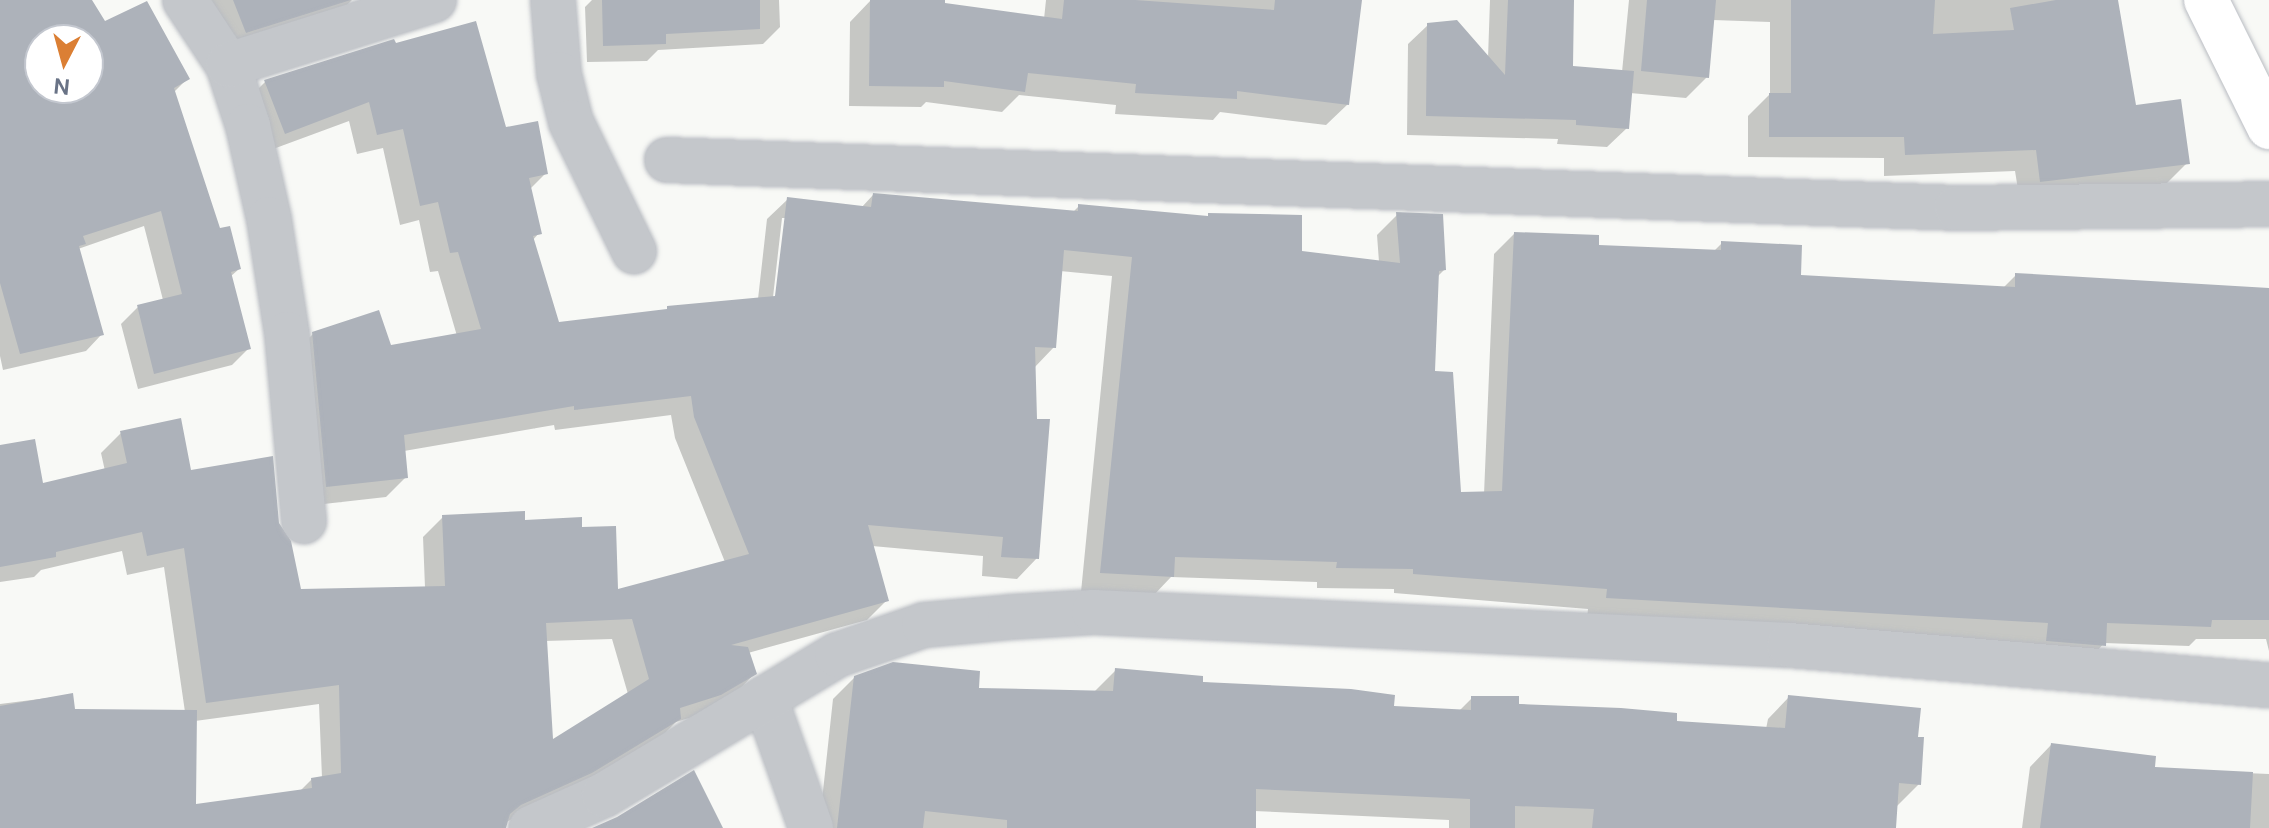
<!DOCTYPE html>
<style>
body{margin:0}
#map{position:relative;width:2269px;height:828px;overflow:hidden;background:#f8f9f6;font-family:"DM Sans",sans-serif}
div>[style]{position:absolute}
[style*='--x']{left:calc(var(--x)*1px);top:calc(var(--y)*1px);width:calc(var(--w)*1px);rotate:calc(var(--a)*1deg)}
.shadow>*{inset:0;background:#0003}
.building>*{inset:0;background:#adb2ba}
.roads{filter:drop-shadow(0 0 2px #b9bcc2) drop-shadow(0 0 2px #b9bcc2)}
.street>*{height:44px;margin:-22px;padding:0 22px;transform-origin:22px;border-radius:22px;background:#c4c7cb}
.secondary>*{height:44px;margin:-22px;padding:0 22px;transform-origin:22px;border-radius:22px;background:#fff}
span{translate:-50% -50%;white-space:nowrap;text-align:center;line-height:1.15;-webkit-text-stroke:8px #fff;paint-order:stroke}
.north{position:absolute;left:24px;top:24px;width:80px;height:80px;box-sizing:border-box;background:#fff;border:2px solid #c3c7cf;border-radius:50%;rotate:186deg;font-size:22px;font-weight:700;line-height:32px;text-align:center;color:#697386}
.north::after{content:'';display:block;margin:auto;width:28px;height:36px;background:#db7f34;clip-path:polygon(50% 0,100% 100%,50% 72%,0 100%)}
</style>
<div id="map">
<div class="shadow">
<div style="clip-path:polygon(evenodd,9px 0,90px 0,104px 24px,187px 79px,174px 92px,219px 231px,239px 269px,230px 277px,249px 348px,232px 365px,138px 389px,121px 324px,138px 307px,163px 300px,144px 226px,78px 249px,102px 334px,86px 351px,3px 370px,0 356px,0 2px,9px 0,40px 40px,88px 40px,88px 88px,40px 88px,40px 40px)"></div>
<div style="clip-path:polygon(203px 0,352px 0,331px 21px,222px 56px)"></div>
<div style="clip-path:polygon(592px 0,779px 0,780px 27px,763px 44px,658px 50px,647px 61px,587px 62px,585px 7px)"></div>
<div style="clip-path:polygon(871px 0,943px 5px,1044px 19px,1046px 0,1360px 0,1348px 104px,1326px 125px,1220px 112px,1213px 120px,1115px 114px,1116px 105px,1019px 95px,1002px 112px,926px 102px,921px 107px,849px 106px,850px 22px)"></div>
<div style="clip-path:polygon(1490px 0,1572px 0,1571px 67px,1622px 72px,1629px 0,2114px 0,2134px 107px,2187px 163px,2166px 184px,2020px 202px,2015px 171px,1884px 176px,1884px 158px,1748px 157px,1748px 116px,1770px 94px,1770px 22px,1713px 20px,1707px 77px,1686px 98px,1630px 93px,1627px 128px,1607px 147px,1557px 144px,1558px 139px,1407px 135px,1408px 44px,1428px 25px,1488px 58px)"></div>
<div style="clip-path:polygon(evenodd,393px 41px,505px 129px,546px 173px,529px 190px,539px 233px,532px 241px,557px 324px,758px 299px,767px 219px,788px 199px,861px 208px,873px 195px,1073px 212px,1079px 206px,1206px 218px,1209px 215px,1300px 253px,1379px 262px,1377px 235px,1397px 215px,1444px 270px,1437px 277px,1433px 373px,1459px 494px,1484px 494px,1494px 254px,1514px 234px,1597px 247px,1713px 252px,1722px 243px,1799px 277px,2003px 288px,2016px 275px,2269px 290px,2269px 651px,2266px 639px,2196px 639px,2189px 646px,2104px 643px,2084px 666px,2027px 661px,2028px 643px,1587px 618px,1588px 609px,1394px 593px,1394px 589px,1317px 588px,1317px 582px,1171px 577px,1152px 597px,1081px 592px,1112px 276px,1060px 271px,1054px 347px,1034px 368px,1037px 558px,1017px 579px,982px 576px,983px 556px,872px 546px,887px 600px,867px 620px,748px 653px,755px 673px,735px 694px,699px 715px,676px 722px,659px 739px,570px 792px,506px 822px,504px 828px,0 828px,0 704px,71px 695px,73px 711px,185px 712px,164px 567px,127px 575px,122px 551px,41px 570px,34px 577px,0 582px,0 447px,42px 485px,105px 471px,101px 453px,121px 433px,277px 524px,299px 591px,425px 588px,423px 537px,443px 517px,580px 529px,616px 592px,725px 562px,675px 438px,671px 415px,555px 430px,554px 425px,404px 451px,406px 477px,386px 497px,306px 506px,293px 354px,313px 334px,389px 347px,457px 336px,438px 271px,430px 272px,419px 220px,400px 225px,383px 148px,357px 154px,349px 121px,265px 152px,245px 102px,265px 82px,393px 41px,782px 218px,786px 218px,776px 306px,772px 306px,782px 218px,393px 41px,612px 639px,628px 694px,551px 742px,545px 641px,612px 639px,393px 41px,319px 704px,322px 778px,312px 779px,299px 792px,194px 807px,195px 721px,319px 704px)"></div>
<div style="clip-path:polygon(1116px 670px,1392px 708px,1459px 711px,1472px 698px,1674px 723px,1766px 729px,1768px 719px,1789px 697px,1916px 738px,1919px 784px,1897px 806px,1894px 828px,1449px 828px,1449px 820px,1254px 811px,1254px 828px,819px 828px,833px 699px,855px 677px,977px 690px,1094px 692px)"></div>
<div style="clip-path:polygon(2051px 745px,2153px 769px,2269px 774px,2269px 828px,2022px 828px,2030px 767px)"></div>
</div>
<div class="building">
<div style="clip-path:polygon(evenodd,0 0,92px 0,105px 21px,147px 1px,190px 79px,174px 88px,220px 228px,230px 226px,241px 269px,231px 272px,251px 349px,154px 374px,137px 305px,182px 294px,161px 211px,83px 236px,86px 244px,79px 246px,104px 335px,20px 354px,0 283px,0 0,40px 40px,88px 40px,88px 88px,40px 88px,40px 40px)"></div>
<div style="clip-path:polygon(233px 0,351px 0,246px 33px)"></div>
<div style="clip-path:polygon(602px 0,760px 0,760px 29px,666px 34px,666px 44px,603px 46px)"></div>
<div style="clip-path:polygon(870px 0,945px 0,945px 3px,1062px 19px,1064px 0,1135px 0,1274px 10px,1275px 0,1362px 0,1349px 105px,1237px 91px,1237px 99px,1135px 93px,1136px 84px,1028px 73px,1025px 92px,944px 81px,944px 87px,869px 86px)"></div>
<div style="clip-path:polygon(1508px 0,1574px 0,1573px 66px,1634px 71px,1629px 129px,1576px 125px,1576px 120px,1426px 116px,1427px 23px,1457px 20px,1505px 75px)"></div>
<div style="clip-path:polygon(1647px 0,1716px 0,1709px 78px,1641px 71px)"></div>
<div style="clip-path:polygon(1791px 0,1935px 0,1933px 34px,2014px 30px,2010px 8px,2056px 0,2118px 0,2136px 105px,2181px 99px,2190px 164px,2040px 182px,2036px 150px,1905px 155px,1904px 137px,1769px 137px,1769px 93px,1791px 93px)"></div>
<div style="clip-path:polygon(evenodd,476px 21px,506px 127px,538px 121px,548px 174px,529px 178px,542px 234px,533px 236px,559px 322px,667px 309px,667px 306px,775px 296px,787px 197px,871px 207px,873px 193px,1078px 211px,1078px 204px,1208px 216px,1208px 213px,1302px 215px,1302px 251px,1400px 263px,1396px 212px,1443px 214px,1446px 270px,1439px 271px,1435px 371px,1453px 372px,1461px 492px,1502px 491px,1514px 232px,1599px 235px,1599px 245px,1721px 250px,1721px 241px,1802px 245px,1801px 275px,2015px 287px,2015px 273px,2269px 288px,2269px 620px,2212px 620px,2211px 627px,2107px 623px,2106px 646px,2046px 641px,2048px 623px,1606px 598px,1607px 589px,1413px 574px,1413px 569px,1336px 568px,1337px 562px,1175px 557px,1174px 577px,1100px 573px,1132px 257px,1064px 250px,1056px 348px,1035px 347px,1037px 419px,1050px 419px,1039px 559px,1001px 557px,1003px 537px,868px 525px,889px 601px,731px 645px,748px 647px,757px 674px,721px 695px,680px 708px,681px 719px,592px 773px,521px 805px,510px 814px,506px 828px,0 828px,0 706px,73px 693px,75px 709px,197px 710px,196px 804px,312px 788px,311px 778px,341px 773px,339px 685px,206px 703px,184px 548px,147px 556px,142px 532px,56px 552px,56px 557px,0 567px,0 445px,35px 439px,43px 483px,127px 463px,120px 431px,181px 418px,191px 470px,273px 456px,279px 523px,291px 541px,301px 589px,445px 586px,442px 515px,525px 511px,525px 520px,582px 517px,582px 527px,616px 526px,618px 589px,749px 554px,694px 417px,691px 396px,574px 410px,574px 406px,404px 435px,408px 478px,326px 487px,312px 332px,379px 310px,391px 345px,481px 329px,458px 252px,450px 253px,438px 202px,420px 206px,403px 129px,377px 135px,369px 102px,285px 134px,264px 80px,394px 39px,396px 43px,476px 21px,632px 619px,649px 679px,553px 739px,546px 623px,632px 619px)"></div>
<div style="clip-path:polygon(893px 662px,980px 671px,979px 688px,1113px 691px,1115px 668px,1203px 676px,1203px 682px,1351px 689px,1395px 695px,1394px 706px,1471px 710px,1471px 696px,1519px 696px,1519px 704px,1621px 708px,1677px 713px,1677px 721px,1785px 728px,1788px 695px,1921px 708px,1918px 737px,1924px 737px,1921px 785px,1899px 783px,1896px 828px,1592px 828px,1594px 809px,1515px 806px,1515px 828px,1470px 828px,1470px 799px,1256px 789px,1256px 828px,1007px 828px,1007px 820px,925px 811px,923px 828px,837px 828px,854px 676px)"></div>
<div style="clip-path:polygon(2051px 743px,2156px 756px,2155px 767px,2253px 772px,2250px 828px,2040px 828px)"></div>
<div style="clip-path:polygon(694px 770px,723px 828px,592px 828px,617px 817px)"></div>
</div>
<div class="roads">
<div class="street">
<div style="--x:185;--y:0;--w:78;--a:56.5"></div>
<div style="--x:228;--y:65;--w:64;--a:71.8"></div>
<div style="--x:248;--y:126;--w:95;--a:77.3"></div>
<div style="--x:269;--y:219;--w:116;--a:81.1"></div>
<div style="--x:287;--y:334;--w:188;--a:84.8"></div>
<div style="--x:553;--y:0;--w:74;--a:85.4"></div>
<div style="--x:559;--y:74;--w:49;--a:76"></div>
<div style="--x:571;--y:122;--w:144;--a:64"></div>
<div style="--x:228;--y:65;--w:216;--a:-17.5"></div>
<div style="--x:667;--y:160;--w:1291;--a:2.13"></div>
<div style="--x:1957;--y:208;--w:312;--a:-0.7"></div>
<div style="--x:765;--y:698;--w:138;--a:70.5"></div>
<div style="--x:531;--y:828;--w:80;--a:-24.3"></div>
<div style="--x:604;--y:795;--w:272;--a:-31"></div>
<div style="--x:837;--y:655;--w:92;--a:-19"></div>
<div style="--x:924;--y:625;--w:86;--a:-5.3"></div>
<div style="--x:1010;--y:617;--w:84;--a:-3.4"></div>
<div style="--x:1094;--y:612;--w:696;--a:2.72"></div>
<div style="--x:1789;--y:645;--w:482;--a:4.8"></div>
</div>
<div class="secondary">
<div style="--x:2206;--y:0;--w:142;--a:63.6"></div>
</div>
</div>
<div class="north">N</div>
</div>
